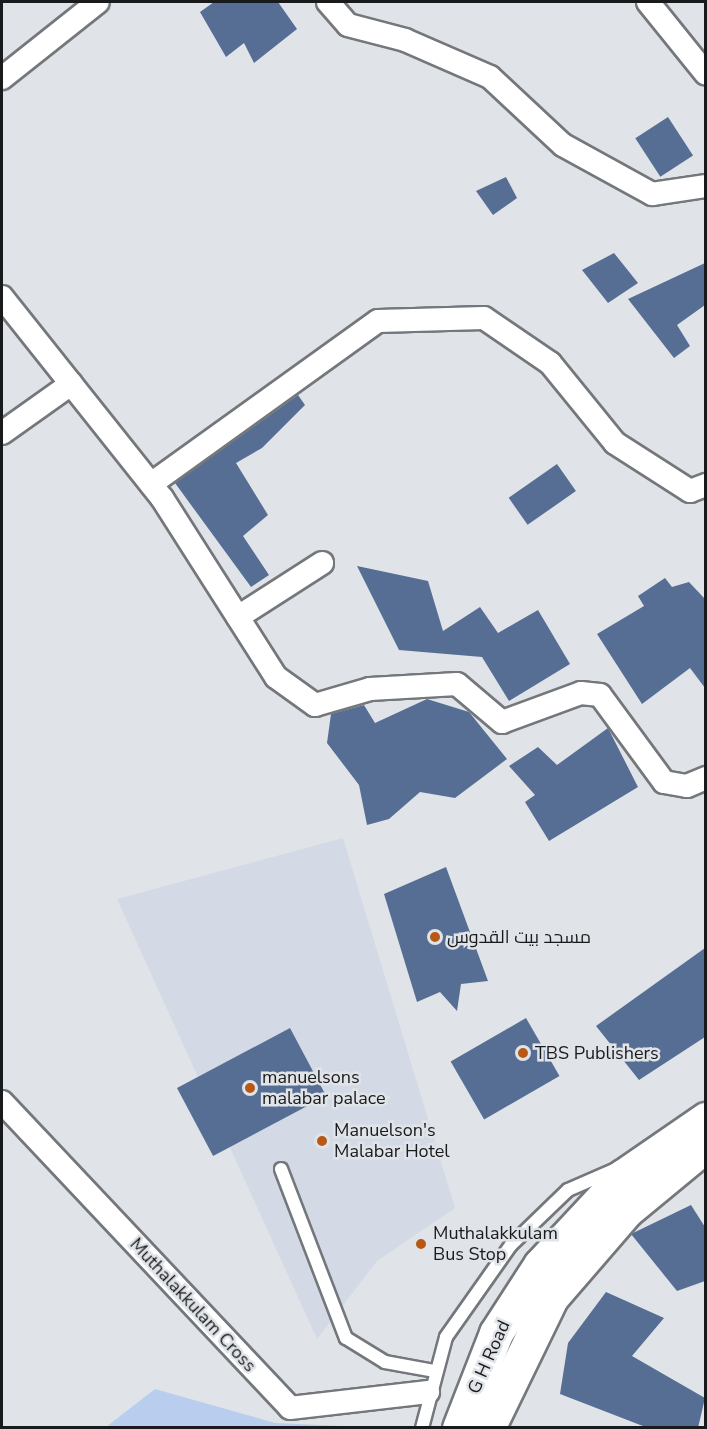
<!DOCTYPE html>
<meta charset="utf-8">
<style>
body{margin:0}
#map{position:relative;width:707px;height:1429px;overflow:hidden;background:#e0e4e8;font-family:"Nunito Sans",Cairo,sans-serif}
div>[style]{position:absolute}
.built>*{inset:0;background:#d3dae6}
.green>*{inset:0;background:#b9ceef}
.building>*{inset:0;background:#566e94;transform-origin:0 0}
.roads{filter:drop-shadow(2px 0 #74777b) drop-shadow(-2px 0 #74777b) drop-shadow(0 2px #74777b) drop-shadow(0 -2px #74777b)}
.lane>*{height:12px;margin:-6px;padding:0 6px;transform-origin:6px;border-radius:6px;background:#fff}
.street>*{height:22px;margin:-11px;padding:0 11px;transform-origin:11px;border-radius:11px;background:#fff}
.primary>*{height:33px;margin:-16.5px;padding:0 16.5px;transform-origin:16.5px;border-radius:16.5px;background:#fff}
.dots>*{width:16px;height:16px;translate:-50% -50%;box-sizing:border-box;border:3px solid #e0e4e8;border-radius:50%}
span{translate:-50% -50%;white-space:nowrap;text-align:center;line-height:1.15;-webkit-text-stroke:5px #e0e4e8;paint-order:stroke}
.poi-label{font-size:18px;color:#191a1c}
.left{translate:0 -50%;text-align:left}
.street-label{font-size:18px;color:#191a1c}
.frame{position:absolute;inset:0;border:3px solid #191a1c;pointer-events:none}
</style>
<div id="map">
<div class="built">
<div style="clip-path:polygon(343px 838px,455px 1208px,377px 1261px,317px 1339px,117px 899px)"></div>
</div>
<div class="green">
<div style="clip-path:polygon(155px 1389px,275px 1423px,366px 1427px,106px 1427px)"></div>
</div>
<div class="building">
<div style="clip-path:polygon(214px 2px,278px 2px,297px 29px,254px 63px,244px 43px,226px 57px,200px 12px)"></div>
<div style="left:668px;top:117px;width:46px;height:39px;rotate:57deg"></div>
<div style="clip-path:polygon(506px 177px,517px 198px,493px 215px,476px 191px)"></div>
<div style="clip-path:polygon(614px 253px,638px 283px,608px 303px,582px 270px)"></div>
<div style="clip-path:polygon(705px 263px,705px 305px,677px 325px,690px 346px,674px 358px,628px 299px)"></div>
<div style="clip-path:polygon(298px 395px,305px 405px,262px 448px,236px 463px,268px 515px,243px 536px,269px 575px,251px 587px,175px 483px)"></div>
<div style="left:557px;top:464px;width:33px;height:59px;rotate:55deg"></div>
<div style="clip-path:polygon(357px 566px,428px 581px,443px 631px,480px 607px,498px 633px,538px 610px,570px 664px,509px 701px,482px 657px,399px 650px)"></div>
<div style="clip-path:polygon(665px 578px,672px 587px,689px 582px,705px 599px,705px 688px,690px 668px,642px 704px,597px 634px,644px 606px,638px 596px)"></div>
<div style="clip-path:polygon(427px 699px,469px 712px,507px 759px,455px 798px,420px 792px,389px 819px,367px 825px,359px 785px,327px 743px,331px 714px,364px 705px,375px 723px)"></div>
<div style="clip-path:polygon(608px 728px,638px 787px,549px 841px,525px 802px,535px 795px,509px 766px,538px 747px,557px 765px)"></div>
<div style="clip-path:polygon(446px 867px,488px 981px,461px 984px,457px 1011px,440px 992px,417px 1002px,384px 894px)"></div>
<div style="clip-path:polygon(705px 948px,705px 1037px,639px 1080px,596px 1026px)"></div>
<div style="left:526px;top:1018px;width:67px;height:87px;rotate:60deg"></div>
<div style="left:290px;top:1028px;width:77px;height:128px;rotate:62deg"></div>
<div style="clip-path:polygon(691px 1205px,705px 1227px,705px 1281px,677px 1291px,631px 1234px)"></div>
<div style="clip-path:polygon(606px 1292px,664px 1318px,632px 1356px,705px 1398px,698px 1428px,648px 1428px,560px 1394px,568px 1343px)"></div>
</div>
<div class="roads">
<div class="lane">
<div style="left:281px;top:1169px;width:181px;rotate:69deg"></div>
<div style="left:346px;top:1338px;width:46px;rotate:31.6deg"></div>
<div style="left:385px;top:1362px;width:51px;rotate:10.2deg"></div>
<div style="left:422px;top:1428px;width:94px;rotate:-75.2deg"></div>
<div style="left:446px;top:1337px;width:113px;rotate:-54.8deg"></div>
<div style="left:511px;top:1245px;width:79px;rotate:-44deg"></div>
<div style="left:568px;top:1190px;width:52px;rotate:-23.6deg"></div>
</div>
<div class="street">
<div style="left:328px;top:2px;width:30px;rotate:49deg"></div>
<div style="left:348px;top:25px;width:59px;rotate:14.7deg"></div>
<div style="left:405px;top:40px;width:93px;rotate:23.5deg"></div>
<div style="left:490px;top:77px;width:100px;rotate:43deg"></div>
<div style="left:563px;top:145px;width:102px;rotate:28.8deg"></div>
<div style="left:652px;top:194px;width:55px;rotate:-8.4deg"></div>
<div style="left:648px;top:2px;width:92px;rotate:51.1deg"></div>
<div style="left:2px;top:78px;width:122px;rotate:-38.4deg"></div>
<div style="left:2px;top:297px;width:257px;rotate:51.5deg"></div>
<div style="left:162px;top:498px;width:212px;rotate:57.5deg"></div>
<div style="left:276px;top:677px;width:48px;rotate:35.7deg"></div>
<div style="left:315px;top:705px;width:57px;rotate:-16.2deg"></div>
<div style="left:370px;top:689px;width:87px;rotate:-3.3deg"></div>
<div style="left:457px;top:684px;width:59px;rotate:40.2deg"></div>
<div style="left:502px;top:722px;width:84px;rotate:-20.2deg"></div>
<div style="left:581px;top:693px;width:19px;rotate:6deg"></div>
<div style="left:600px;top:695px;width:108px;rotate:53.7deg"></div>
<div style="left:664px;top:782px;width:23px;rotate:10deg"></div>
<div style="left:687px;top:786px;width:21px;rotate:-23deg"></div>
<div style="left:2px;top:433px;width:85px;rotate:-35.4deg"></div>
<div style="left:151px;top:484px;width:279px;rotate:-35.7deg"></div>
<div style="left:378px;top:321px;width:106px;rotate:-1.6deg"></div>
<div style="left:484px;top:318px;width:80px;rotate:34.3deg"></div>
<div style="left:550px;top:363px;width:103px;rotate:50.9deg"></div>
<div style="left:615px;top:443px;width:89px;rotate:32.6deg"></div>
<div style="left:690px;top:491px;width:17px;rotate:-21deg"></div>
<div style="left:238px;top:617px;width:100px;rotate:-32.7deg"></div>
<div style="left:2px;top:1102px;width:420px;rotate:46.7deg"></div>
<div style="left:290px;top:1408px;width:139px;rotate:-6.6deg"></div>
</div>
<div class="primary">
<div style="left:459px;top:1428px;width:102px;rotate:-68.7deg"></div>
<div style="left:496px;top:1333px;width:81px;rotate:-57.1deg"></div>
<div style="left:540px;top:1265px;width:122px;rotate:-47deg"></div>
<div style="left:623px;top:1176px;width:101px;rotate:-34.5deg"></div>
<div style="left:488px;top:1428px;width:144px;rotate:-64.1deg"></div>
<div style="left:551px;top:1298px;width:115px;rotate:-49.2deg"></div>
<div style="left:626px;top:1211px;width:104px;rotate:-39.5deg"></div>
</div>
</div>
<div class="dots">
<div style="left:435px;top:937px;background:#b85814"></div>
<div style="left:523px;top:1053px;background:#b85814"></div>
<div style="left:250px;top:1088px;background:#b85814"></div>
<div style="left:322px;top:1141px;background:#b85814"></div>
<div style="left:421px;top:1244px;background:#b85814"></div>
</div>
<div class="poi-label">
<span class="left" style="left:447px;top:937px">مسجد بیت القدوس</span>
<span class="left" style="left:535px;top:1053px">TBS Publishers</span>
<span class="left" style="left:262px;top:1088px">manuelsons<br>malabar palace</span>
<span class="left" style="left:334px;top:1141px">Manuelson's<br>Malabar Hotel</span>
<span class="left" style="left:433px;top:1244px">Muthalakkulam<br>Bus Stop</span>
</div>
<div class="street-label">
<span style="left:193px;top:1305px;rotate:47deg">Muthalakkulam Cross</span>
<span style="left:489px;top:1357px;rotate:-66deg">G H Road</span>
</div>
<div class="frame"></div>
</div>
